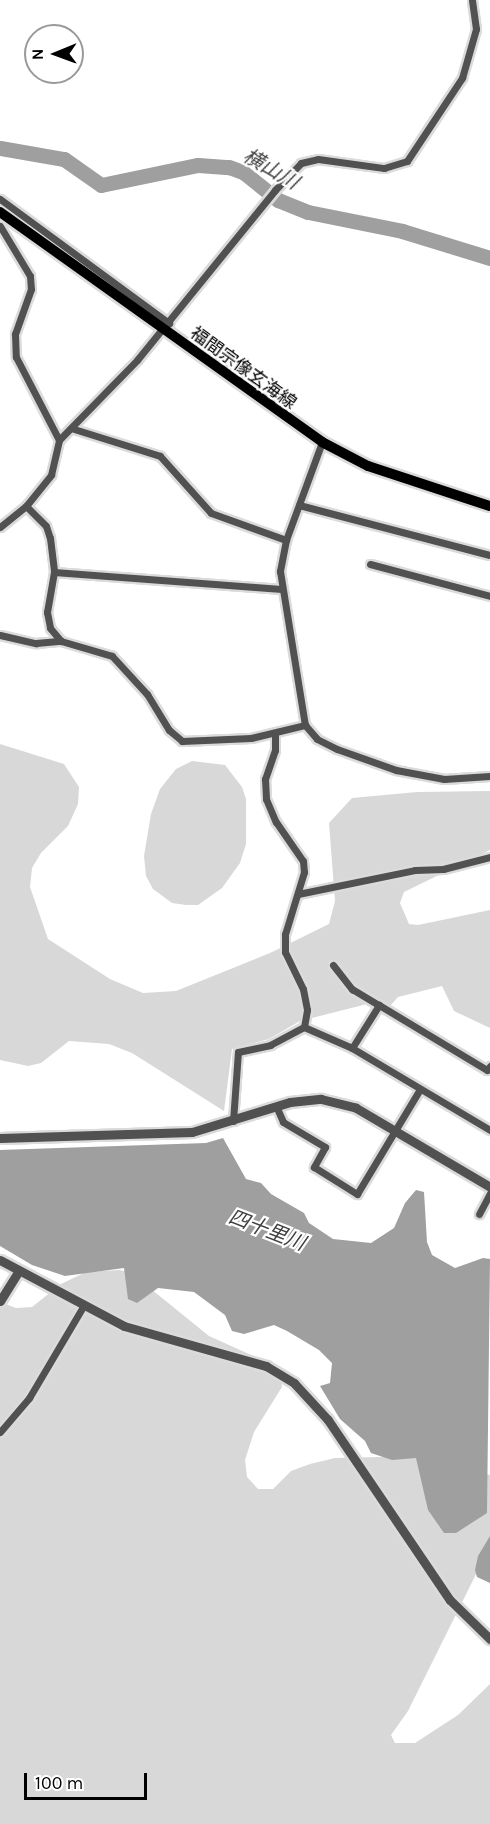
<!DOCTYPE html>
<meta charset="utf-8">
<style>
body{margin:0}
#map{position:relative;width:490px;height:1824px;overflow:hidden;background:#fff;font-family:Karla,"Noto Sans JP",sans-serif}
div>[style]{position:absolute}
.green>*{inset:0;background:#d8d8d8}
.water>*{inset:0;background:#9f9f9f}
.river>*{height:15px;margin:-7.5px;padding:0 7.5px;transform-origin:7.5px;border-radius:7.5px;background:#9f9f9f}
.roads{filter:drop-shadow(2px 0 #dbdbdb) drop-shadow(-2px 0 #dbdbdb) drop-shadow(0 2px #dbdbdb) drop-shadow(0 -2px #dbdbdb)}
.minor>*{height:7px;margin:-3.5px;padding:0 3.5px;transform-origin:3.5px;border-radius:3.5px;background:#515151}
.tertiary>*{height:9px;margin:-4.5px;padding:0 4.5px;transform-origin:4.5px;border-radius:4.5px;background:#515151}
.primary>*{height:10px;margin:-5px;padding:0 5px;transform-origin:5px;border-radius:5px;background:#000}
span{translate:-50% -50%;white-space:nowrap;text-align:center;line-height:1.15;-webkit-text-stroke:4.5px #fff;paint-order:stroke}
.street-label{font-size:18px;color:#000}
.water-label{font-size:20px;color:#404040;font-style:italic}
.north{position:absolute;left:24px;top:24px;width:60px;height:60px;box-sizing:border-box;background:#fff;border:2px solid #999;border-radius:50%;rotate:269deg;font-size:16px;font-weight:700;line-height:24px;text-align:center;color:#000}
.north::after{content:'';display:block;margin:auto;width:21px;height:27px;background:#000;clip-path:polygon(50% 0,100% 100%,50% 72%,0 100%)}
.scale{position:absolute;left:24px;top:1773px;width:123px;height:27px;box-sizing:border-box;border:3px solid #000;border-top:0;padding-left:8px;font-size:18px;line-height:21px;white-space:nowrap;color:#000;-webkit-text-stroke:4px #fff;paint-order:stroke}
</style>
<div id="map">
<div class="green">
<div style="clip-path:polygon(0 744px,64px 764px,79px 787px,78px 804px,68px 826px,41px 853px,32px 868px,30px 887px,48px 939px,110px 979px,143px 993px,176px 991px,270px 953px,329px 924px,335px 901px,329px 823px,352px 798px,417px 792px,490px 791px,490px 850px,404px 892px,400px 903px,409px 924px,418px 925px,490px 910px,490px 1028px,454px 1011px,442px 986px,398px 997px,389px 1007px,379px 1001px,300px 1021px,269px 1039px,232px 1049px,224px 1111px,132px 1053px,109px 1044px,69px 1041px,41px 1063px,28px 1066px,0 1060px)"></div>
<div style="clip-path:polygon(192px 761px,225px 765px,242px 787px,246px 799px,246px 844px,240px 863px,222px 888px,198px 905px,186px 905px,172px 903px,153px 889px,146px 876px,144px 856px,151px 814px,160px 789px,176px 769px)"></div>
<div style="clip-path:polygon(119px 1270px,130px 1272px,209px 1336px,280px 1368px,282px 1387px,254px 1432px,245px 1460px,247px 1477px,258px 1489px,273px 1489px,291px 1471px,310px 1464px,335px 1458px,381px 1457px,395px 1450px,490px 1475px,490px 1546px,408px 1711px,391px 1735px,395px 1743px,415px 1743px,458px 1715px,490px 1684px,490px 1824px,0 1824px,0 1302px,16px 1308px,32px 1307px,61px 1284px,86px 1272px)"></div>
</div>
<div class="water">
<div style="clip-path:polygon(223px 1138px,246px 1179px,261px 1183px,271px 1194px,304px 1213px,309px 1223px,333px 1239px,371px 1243px,394px 1228px,405px 1203px,416px 1190px,424px 1192px,427px 1242px,432px 1255px,455px 1268px,483px 1258px,490px 1259px,487px 1513px,456px 1533px,444px 1533px,428px 1510px,416px 1458px,392px 1460px,371px 1453px,365px 1441px,340px 1419px,320px 1386px,330px 1383px,332px 1363px,319px 1350px,287px 1331px,274px 1325px,244px 1334px,232px 1331px,225px 1315px,194px 1292px,158px 1288px,137px 1303px,128px 1299px,124px 1268px,65px 1276px,32px 1265px,0 1246px,0 1150px,206px 1143px)"></div>
<div style="clip-path:polygon(490px 1536px,490px 1583px,477px 1577px,475px 1570px,478px 1556px)"></div>
</div>
<div class="river">
<div style="left:0;top:148px;width:65px;rotate:9.8deg"></div>
<div style="left:64px;top:159px;width:45px;rotate:35.1deg"></div>
<div style="left:101px;top:185px;width:99px;rotate:-11.7deg"></div>
<div style="left:198px;top:165px;width:31px;rotate:4deg"></div>
<div style="left:229px;top:167px;width:15px;rotate:20deg"></div>
<div style="left:243px;top:172px;width:45px;rotate:38.7deg"></div>
<div style="left:278px;top:200px;width:32px;rotate:22deg"></div>
<div style="left:308px;top:212px;width:96px;rotate:11.4deg"></div>
<div style="left:402px;top:231px;width:92px;rotate:17.1deg"></div>
</div>
<div class="roads">
<div class="minor">
<div style="left:0;top:199px;width:210px;rotate:36.3deg"></div>
<div style="left:0;top:226px;width:58px;rotate:59deg"></div>
<div style="left:30px;top:276px;width:13px;rotate:86deg"></div>
<div style="left:31px;top:289px;width:48px;rotate:109.6deg"></div>
<div style="left:15px;top:334px;width:23px;rotate:88deg"></div>
<div style="left:16px;top:357px;width:93px;rotate:62.6deg"></div>
<div style="left:74px;top:429px;width:90px;rotate:17.4deg"></div>
<div style="left:160px;top:456px;width:76px;rotate:48.2deg"></div>
<div style="left:211px;top:513px;width:80px;rotate:19.8deg"></div>
<div style="left:322px;top:442px;width:104px;rotate:110.2deg"></div>
<div style="left:286px;top:540px;width:32px;rotate:101deg"></div>
<div style="left:280px;top:571px;width:156px;rotate:80.8deg"></div>
<div style="left:305px;top:725px;width:18px;rotate:49deg"></div>
<div style="left:317px;top:739px;width:22px;rotate:27deg"></div>
<div style="left:337px;top:749px;width:63px;rotate:19.6deg"></div>
<div style="left:396px;top:770px;width:49px;rotate:10.6deg"></div>
<div style="left:444px;top:779px;width:46px;rotate:-3.7deg"></div>
<div style="left:299px;top:505px;width:197px;rotate:14.7deg"></div>
<div style="left:26px;top:506px;width:28px;rotate:45deg"></div>
<div style="left:46px;top:526px;width:13px;rotate:72deg"></div>
<div style="left:50px;top:538px;width:34px;rotate:83deg"></div>
<div style="left:54px;top:572px;width:41px;rotate:99.9deg"></div>
<div style="left:47px;top:612px;width:16px;rotate:79deg"></div>
<div style="left:50px;top:628px;width:17px;rotate:50deg"></div>
<div style="left:0;top:527px;width:33px;rotate:-39deg"></div>
<div style="left:26px;top:506px;width:40px;rotate:-51deg"></div>
<div style="left:51px;top:475px;width:36px;rotate:-77deg"></div>
<div style="left:59px;top:440px;width:112px;rotate:-45.7deg"></div>
<div style="left:137px;top:360px;width:219px;rotate:-50.9deg"></div>
<div style="left:275px;top:190px;width:37px;rotate:-46deg"></div>
<div style="left:301px;top:163px;width:17px;rotate:-13deg"></div>
<div style="left:318px;top:159px;width:67px;rotate:7.8deg"></div>
<div style="left:384px;top:168px;width:24px;rotate:-17deg"></div>
<div style="left:407px;top:161px;width:100px;rotate:-56.5deg"></div>
<div style="left:462px;top:78px;width:51px;rotate:-74.1deg"></div>
<div style="left:476px;top:29px;width:29px;rotate:-98deg"></div>
<div style="left:370px;top:564px;width:124px;rotate:14.9deg"></div>
<div style="left:54px;top:572px;width:228px;rotate:4.3deg"></div>
<div style="left:0;top:635px;width:37px;rotate:13deg"></div>
<div style="left:36px;top:643px;width:25px;rotate:-5deg"></div>
<div style="left:61px;top:641px;width:53px;rotate:16.4deg"></div>
<div style="left:112px;top:656px;width:52px;rotate:47.4deg"></div>
<div style="left:147px;top:694px;width:42px;rotate:58.6deg"></div>
<div style="left:169px;top:730px;width:17px;rotate:40deg"></div>
<div style="left:182px;top:741px;width:69px;rotate:-2.5deg"></div>
<div style="left:251px;top:738px;width:56px;rotate:-13.5deg"></div>
<div style="left:275px;top:734px;width:16px;rotate:90deg"></div>
<div style="left:275px;top:750px;width:31px;rotate:109deg"></div>
<div style="left:265px;top:779px;width:20px;rotate:87deg"></div>
<div style="left:266px;top:799px;width:25px;rotate:67deg"></div>
<div style="left:276px;top:822px;width:47px;rotate:55.3deg"></div>
<div style="left:303px;top:861px;width:11px;rotate:85deg"></div>
<div style="left:304px;top:872px;width:65px;rotate:107deg"></div>
<div style="left:285px;top:934px;width:18px;rotate:90deg"></div>
<div style="left:285px;top:952px;width:41px;rotate:64.1deg"></div>
<div style="left:303px;top:989px;width:21px;rotate:79deg"></div>
<div style="left:307px;top:1010px;width:17px;rotate:100deg"></div>
<div style="left:298px;top:894px;width:119px;rotate:-11.6deg"></div>
<div style="left:415px;top:870px;width:28px;rotate:-2deg"></div>
<div style="left:443px;top:869px;width:49px;rotate:-14.3deg"></div>
<div style="left:333px;top:965px;width:31px;rotate:52deg"></div>
<div style="left:352px;top:989px;width:31px;rotate:31deg"></div>
<div style="left:352px;top:1048px;width:51px;rotate:-57.9deg"></div>
<div style="left:379px;top:1005px;width:126px;rotate:31deg"></div>
<div style="left:487px;top:1070px;width:5px;rotate:-53deg"></div>
<div style="left:276px;top:1106px;width:17px;rotate:66deg"></div>
<div style="left:283px;top:1122px;width:49px;rotate:30.8deg"></div>
<div style="left:325px;top:1147px;width:23px;rotate:119deg"></div>
<div style="left:314px;top:1167px;width:51px;rotate:32.1deg"></div>
<div style="left:357px;top:1194px;width:122px;rotate:-59deg"></div>
<div style="left:233px;top:1121px;width:69px;rotate:-85.9deg"></div>
<div style="left:238px;top:1052px;width:33px;rotate:-12deg"></div>
<div style="left:270px;top:1045px;width:38px;rotate:-28deg"></div>
<div style="left:304px;top:1027px;width:52px;rotate:23.6deg"></div>
<div style="left:352px;top:1048px;width:161px;rotate:30.7deg"></div>
<div style="left:479px;top:1214px;width:24px;rotate:-62deg"></div>
<div style="left:0;top:1432px;width:45px;rotate:-49.5deg"></div>
<div style="left:29px;top:1398px;width:108px;rotate:-59.4deg"></div>
</div>
<div class="tertiary">
<div style="left:0;top:1138px;width:192px;rotate:-1.8deg"></div>
<div style="left:192px;top:1132px;width:102px;rotate:-17deg"></div>
<div style="left:290px;top:1102px;width:31px;rotate:-6deg"></div>
<div style="left:321px;top:1099px;width:36px;rotate:14deg"></div>
<div style="left:356px;top:1108px;width:156px;rotate:30.5deg"></div>
<div style="left:0;top:1260px;width:140px;rotate:28deg"></div>
<div style="left:124px;top:1326px;width:148px;rotate:15.7deg"></div>
<div style="left:266px;top:1366px;width:33px;rotate:31deg"></div>
<div style="left:294px;top:1383px;width:50px;rotate:47.4deg"></div>
<div style="left:328px;top:1420px;width:217px;rotate:55.9deg"></div>
<div style="left:450px;top:1600px;width:56px;rotate:44.3deg"></div>
<div style="left:0;top:1301px;width:36px;rotate:-58deg"></div>
</div>
<div class="primary">
<div style="left:0;top:212px;width:396px;rotate:35.5deg"></div>
<div style="left:322px;top:442px;width:52px;rotate:27.6deg"></div>
<div style="left:368px;top:466px;width:128px;rotate:18.2deg"></div>
</div>
</div>
<div class="street-label">
<span style="left:243px;top:368px;rotate:36deg">福間宗像玄海線</span>
</div>
<div class="water-label">
<span style="left:271px;top:169px;rotate:30deg">横山川</span>
<span style="left:267px;top:1230px;rotate:21deg">四十里川</span>
</div>
<div class="north">N</div>
<div class="scale">100 m</div>
</div>
